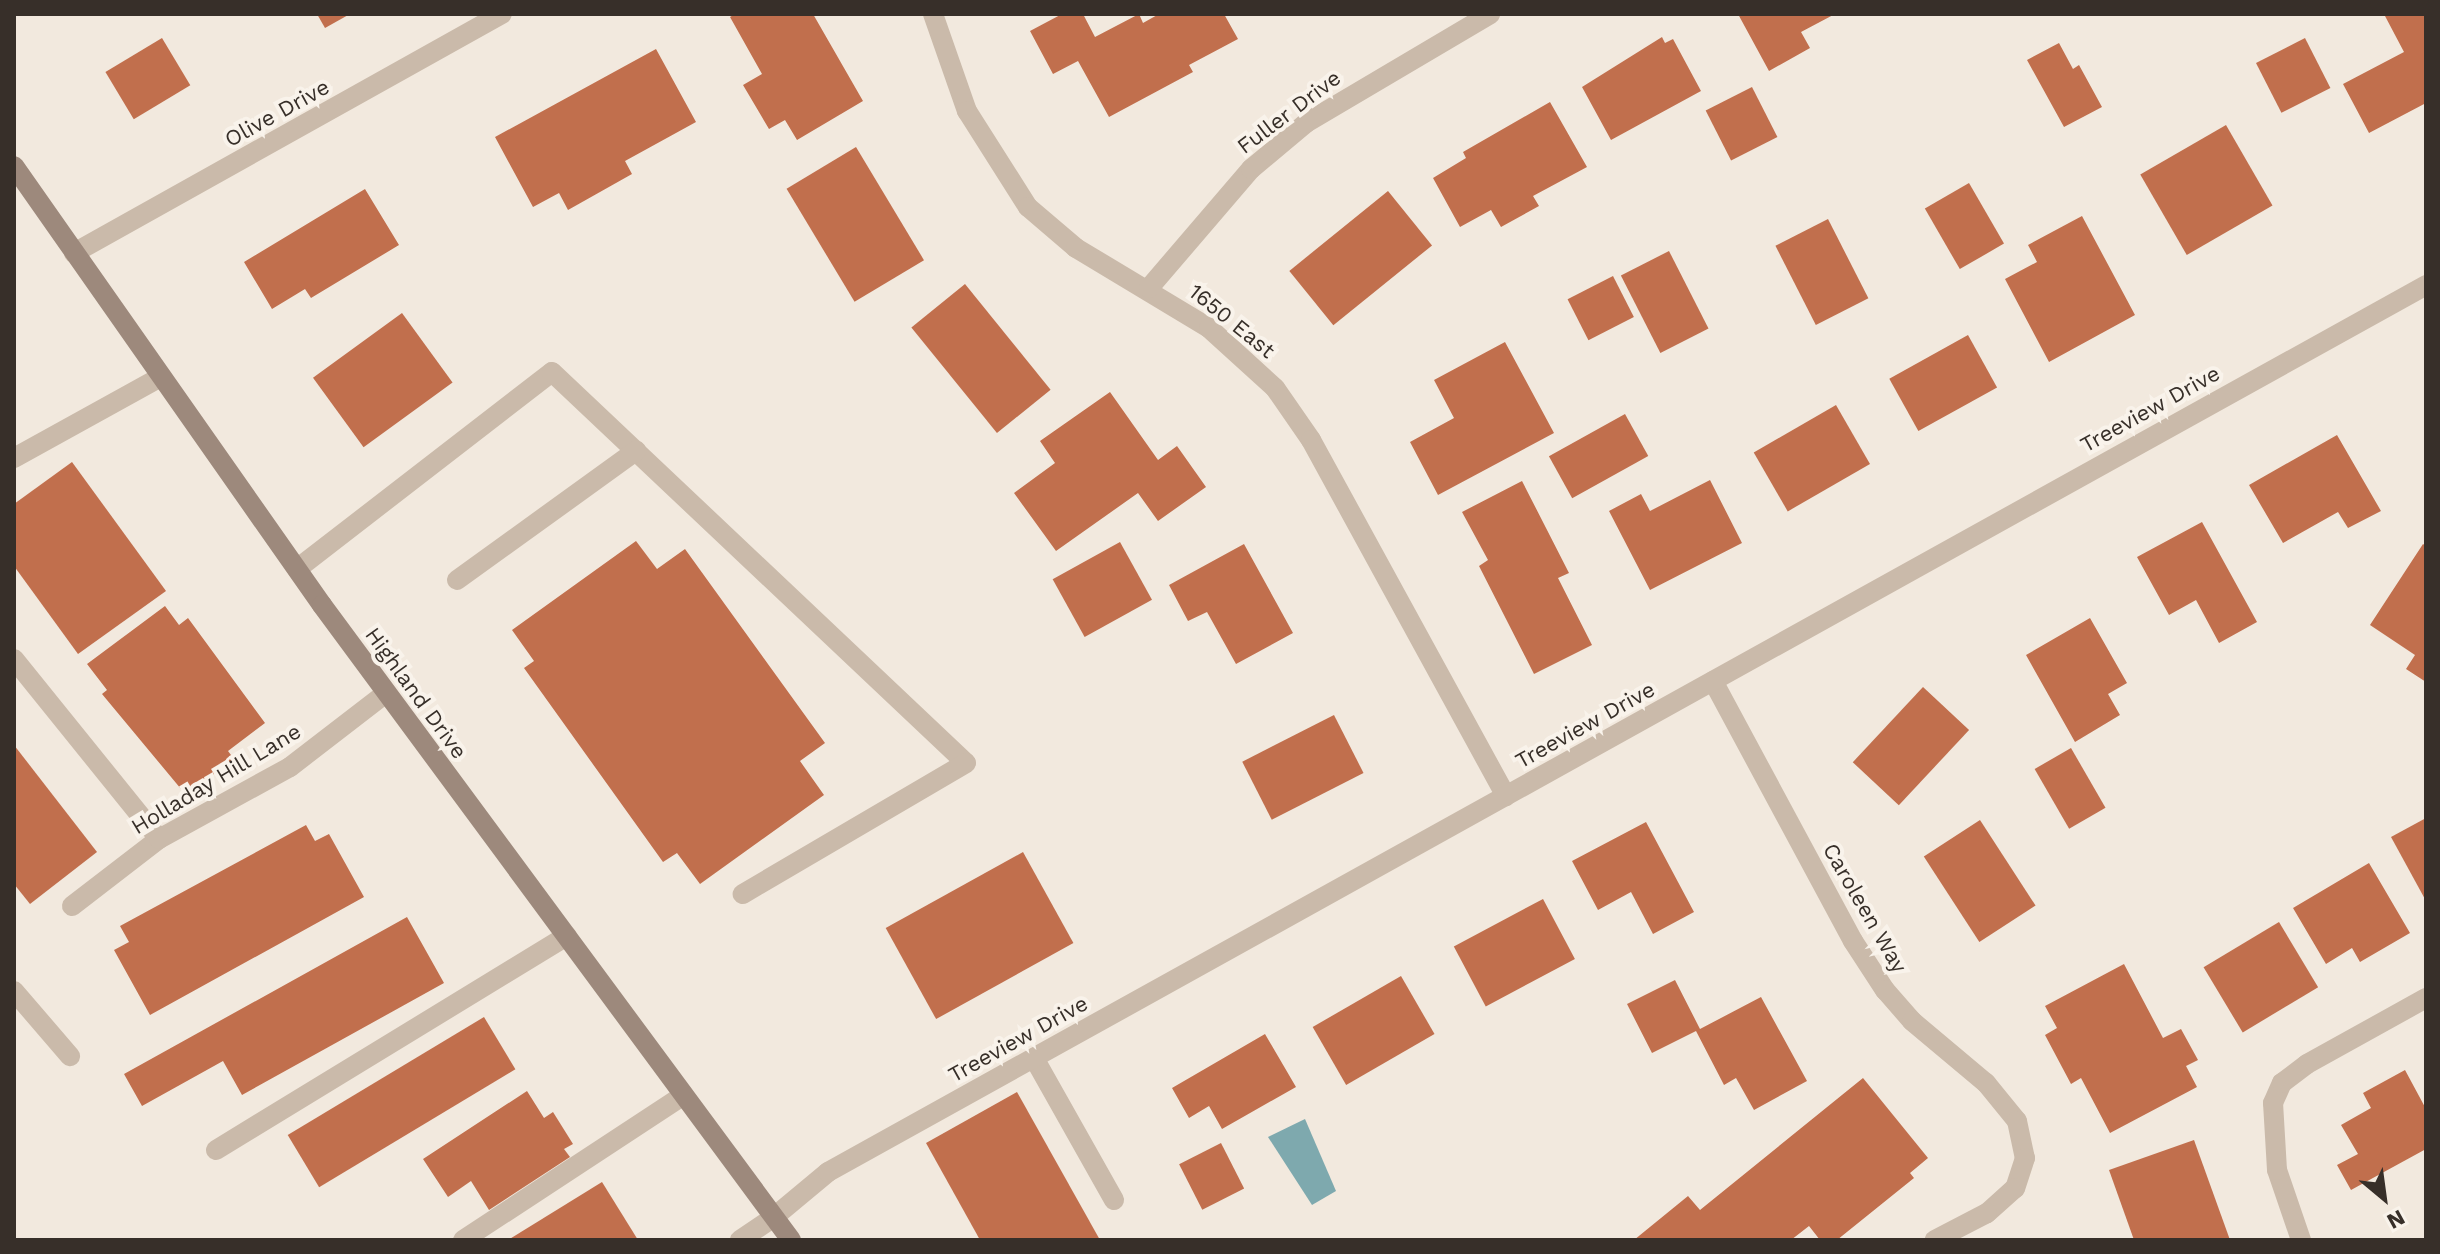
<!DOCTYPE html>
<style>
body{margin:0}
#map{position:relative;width:2440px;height:1254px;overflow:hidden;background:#f2e9de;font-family:"Work Sans",sans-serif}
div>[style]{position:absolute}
.water>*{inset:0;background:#7ea9ae}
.building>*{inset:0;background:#c16f4d;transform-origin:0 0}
.service>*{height:20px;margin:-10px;padding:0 10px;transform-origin:10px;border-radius:10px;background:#cabaaa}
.minor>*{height:20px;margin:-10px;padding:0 10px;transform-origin:10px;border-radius:10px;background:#cabaaa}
.secondary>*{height:20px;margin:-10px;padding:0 10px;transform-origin:10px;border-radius:10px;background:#9d897c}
span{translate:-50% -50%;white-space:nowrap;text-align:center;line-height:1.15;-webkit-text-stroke:8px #f9f3eb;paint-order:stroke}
.street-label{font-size:22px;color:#372f29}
.frame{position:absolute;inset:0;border:16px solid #372f29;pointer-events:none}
.north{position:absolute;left:2344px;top:1158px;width:80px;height:80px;-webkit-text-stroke:6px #f9f3eb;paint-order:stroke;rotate:151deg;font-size:22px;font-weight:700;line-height:32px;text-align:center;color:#372f29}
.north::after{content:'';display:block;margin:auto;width:28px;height:36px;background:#372f29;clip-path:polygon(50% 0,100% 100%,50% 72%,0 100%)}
</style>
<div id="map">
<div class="water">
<div style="clip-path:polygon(1305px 1119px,1336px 1191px,1312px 1205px,1268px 1137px)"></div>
</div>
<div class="building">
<div style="clip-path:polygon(317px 14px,350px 14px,325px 28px)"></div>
<div style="clip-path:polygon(735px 14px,813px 14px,863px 101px,797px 140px,785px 120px,769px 129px,743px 85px,762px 74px,730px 17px)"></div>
<div style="clip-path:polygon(1062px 14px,1083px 14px,1095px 37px,1139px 14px,1143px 23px,1159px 14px,1224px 14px,1238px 39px,1189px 65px,1193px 72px,1109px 117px,1078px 61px,1053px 74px,1030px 31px)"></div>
<div style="clip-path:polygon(1738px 14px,1835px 14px,1801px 32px,1810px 48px,1769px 71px)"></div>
<div style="clip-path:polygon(2424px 14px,2426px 103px,2369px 133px,2343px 84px,2404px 52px,2385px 16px)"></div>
<div style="clip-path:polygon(1662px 37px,1665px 43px,1673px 39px,1701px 91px,1611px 140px,1582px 87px)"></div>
<div style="left:162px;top:38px;width:55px;height:66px;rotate:59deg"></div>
<div style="left:2305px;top:38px;width:56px;height:55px;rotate:63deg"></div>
<div style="clip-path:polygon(2059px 43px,2073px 69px,2079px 65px,2102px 107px,2064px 127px,2027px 60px)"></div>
<div style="clip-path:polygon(656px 49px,696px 122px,625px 161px,632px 174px,568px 210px,559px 193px,533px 207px,495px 137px)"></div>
<div style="left:1752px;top:87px;width:56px;height:52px;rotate:63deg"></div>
<div style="clip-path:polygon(1550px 102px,1587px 167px,1533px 196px,1539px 206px,1501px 227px,1491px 210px,1460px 227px,1433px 178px,1466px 158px,1463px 152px)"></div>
<div style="left:2226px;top:125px;width:93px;height:99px;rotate:60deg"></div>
<div style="left:856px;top:147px;width:132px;height:81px;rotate:59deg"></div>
<div style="left:1969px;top:183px;width:70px;height:51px;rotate:60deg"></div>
<div style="clip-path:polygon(365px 189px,399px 245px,311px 298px,305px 289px,272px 309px,244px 262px)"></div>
<div style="left:1388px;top:191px;width:70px;height:127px;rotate:51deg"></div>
<div style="clip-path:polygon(2082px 216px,2135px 315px,2049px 362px,2005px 279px,2037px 262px,2028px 245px)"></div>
<div style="left:1828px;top:219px;width:89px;height:59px;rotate:63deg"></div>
<div style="left:1669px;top:251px;width:87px;height:54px;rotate:63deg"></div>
<div style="left:1613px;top:276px;width:46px;height:51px;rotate:63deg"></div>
<div style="left:965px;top:284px;width:136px;height:69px;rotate:51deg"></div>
<div style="left:402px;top:313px;width:86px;height:110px;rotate:54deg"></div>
<div style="left:1968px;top:335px;width:60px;height:90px;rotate:61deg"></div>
<div style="clip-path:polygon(1505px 342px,1554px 433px,1438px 495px,1410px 442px,1454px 418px,1434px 380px)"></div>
<div style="clip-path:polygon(1110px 392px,1158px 460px,1177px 446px,1206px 487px,1158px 521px,1138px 493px,1056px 551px,1014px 493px,1055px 463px,1040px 441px)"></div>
<div style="left:1836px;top:405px;width:68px;height:95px;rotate:60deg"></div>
<div style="left:1625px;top:414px;width:48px;height:87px;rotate:61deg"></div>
<div style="clip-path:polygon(2337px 435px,2381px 511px,2348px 528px,2338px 512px,2283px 543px,2249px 485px)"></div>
<div style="clip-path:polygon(72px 462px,166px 591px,78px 654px,14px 566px,14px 504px)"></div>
<div style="clip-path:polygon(1710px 480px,1742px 543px,1650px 590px,1609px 511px,1641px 494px,1650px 511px)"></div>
<div style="clip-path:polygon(1522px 481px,1569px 573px,1558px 578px,1592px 645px,1534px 674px,1479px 566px,1488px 560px,1462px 512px)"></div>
<div style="clip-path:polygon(2202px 522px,2257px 622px,2219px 643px,2196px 600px,2169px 615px,2137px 557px)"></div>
<div style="clip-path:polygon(636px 541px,657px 569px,685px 549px,825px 743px,800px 761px,824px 795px,700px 884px,677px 853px,663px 862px,524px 668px,534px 661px,512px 630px)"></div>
<div style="left:1120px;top:542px;width:66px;height:77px;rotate:61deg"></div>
<div style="clip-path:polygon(1244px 544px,1293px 633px,1236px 664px,1207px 612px,1188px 621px,1169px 585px)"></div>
<div style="clip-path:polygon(2423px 544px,2426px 546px,2426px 682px,2406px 669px,2415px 655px,2370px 625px)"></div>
<div style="clip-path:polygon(165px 606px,179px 625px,188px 618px,265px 723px,228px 751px,234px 759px,186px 795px,102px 694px,107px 690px,87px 664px)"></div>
<div style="clip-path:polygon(2090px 618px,2127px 683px,2108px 694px,2120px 715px,2075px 742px,2026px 655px)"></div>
<div style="left:1923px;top:687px;width:63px;height:103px;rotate:43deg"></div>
<div style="left:1334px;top:715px;width:65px;height:103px;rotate:63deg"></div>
<div style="clip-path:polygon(14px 745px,97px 852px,30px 904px,14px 884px)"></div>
<div style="left:2071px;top:748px;width:69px;height:42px;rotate:60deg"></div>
<div style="clip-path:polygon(2426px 818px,2426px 901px,2391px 837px)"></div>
<div style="left:1980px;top:820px;width:102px;height:67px;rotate:57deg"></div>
<div style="clip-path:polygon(1646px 822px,1694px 912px,1653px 934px,1631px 892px,1598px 910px,1572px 861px)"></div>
<div style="clip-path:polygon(306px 825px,315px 841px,329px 834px,364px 897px,150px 1015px,114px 950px,129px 942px,120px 926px)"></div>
<div style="left:1023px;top:852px;width:104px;height:157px;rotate:61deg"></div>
<div style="clip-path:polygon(2369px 863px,2410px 933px,2360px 962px,2352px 948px,2326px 964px,2293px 908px)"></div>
<div style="left:1543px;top:899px;width:68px;height:101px;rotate:62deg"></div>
<div style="clip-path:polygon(407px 917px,444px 983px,242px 1095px,223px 1061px,142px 1106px,124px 1074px)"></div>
<div style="left:2279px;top:922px;width:76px;height:88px;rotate:59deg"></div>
<div style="clip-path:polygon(2124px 964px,2163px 1038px,2181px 1029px,2198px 1060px,2186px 1066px,2197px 1087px,2110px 1133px,2081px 1078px,2071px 1084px,2045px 1035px,2057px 1028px,2045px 1006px)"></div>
<div style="left:1401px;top:976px;width:67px;height:102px;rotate:60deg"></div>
<div style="clip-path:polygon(1675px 980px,1700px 1029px,1761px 997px,1807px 1081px,1754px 1110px,1736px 1078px,1724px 1085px,1696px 1031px,1652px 1053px,1627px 1004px)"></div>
<div style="left:484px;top:1017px;width:61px;height:229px;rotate:59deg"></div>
<div style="clip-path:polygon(1265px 1034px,1296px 1087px,1222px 1129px,1209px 1106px,1189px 1118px,1172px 1088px)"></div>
<div style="clip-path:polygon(2405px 1070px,2426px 1109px,2426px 1149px,2351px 1190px,2337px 1165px,2358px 1154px,2341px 1125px,2371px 1108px,2363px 1093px)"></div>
<div style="clip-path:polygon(1863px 1078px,1928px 1158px,1910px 1173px,1914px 1178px,1837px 1240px,1820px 1240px,1809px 1226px,1791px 1240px,1634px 1240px,1688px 1196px,1700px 1210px)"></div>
<div style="clip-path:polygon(527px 1091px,544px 1118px,553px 1112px,573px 1144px,564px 1149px,570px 1157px,489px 1210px,471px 1181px,448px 1197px,423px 1159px)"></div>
<div style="clip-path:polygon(1017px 1092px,1100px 1240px,980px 1240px,926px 1143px)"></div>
<div style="clip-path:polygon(2194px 1140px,2230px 1240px,2134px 1240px,2109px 1170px)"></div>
<div style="left:1221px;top:1143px;width:51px;height:47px;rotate:63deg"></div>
<div style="clip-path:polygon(602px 1182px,638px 1240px,508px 1240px)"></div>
</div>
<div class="service">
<div style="left:297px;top:569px;width:322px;rotate:-37.7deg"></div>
<div style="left:552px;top:372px;width:569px;rotate:43.36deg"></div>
<div style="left:966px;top:763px;width:259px;rotate:149.6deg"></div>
<div style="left:457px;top:580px;width:221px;rotate:-35.8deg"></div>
<div style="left:14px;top:991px;width:86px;rotate:49.3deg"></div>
<div style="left:1034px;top:1058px;width:163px;rotate:60.6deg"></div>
<div style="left:216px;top:1150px;width:411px;rotate:-31.4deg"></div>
<div style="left:463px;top:1240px;width:264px;rotate:-33.3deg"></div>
<div style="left:740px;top:1240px;width:41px;rotate:-34.1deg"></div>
</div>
<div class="minor">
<div style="left:933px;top:14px;width:103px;rotate:70.7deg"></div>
<div style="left:967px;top:111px;width:114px;rotate:57.6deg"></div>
<div style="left:1028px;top:207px;width:63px;rotate:40.5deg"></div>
<div style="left:1076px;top:248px;width:155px;rotate:31deg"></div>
<div style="left:1209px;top:328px;width:89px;rotate:42.3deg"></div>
<div style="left:1275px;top:388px;width:63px;rotate:55.3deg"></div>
<div style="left:1311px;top:440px;width:406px;rotate:61.3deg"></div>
<div style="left:74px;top:253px;width:490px;rotate:-29.2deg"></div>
<div style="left:1149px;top:288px;width:157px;rotate:-49.4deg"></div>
<div style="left:1251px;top:169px;width:72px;rotate:-39.9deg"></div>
<div style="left:1306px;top:123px;width:214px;rotate:-30.6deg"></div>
<div style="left:14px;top:458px;width:168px;rotate:-28.9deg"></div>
<div style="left:14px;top:659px;width:231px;rotate:51.1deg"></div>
<div style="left:1713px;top:681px;width:295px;rotate:61.7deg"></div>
<div style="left:1853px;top:941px;width:59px;rotate:56.9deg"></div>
<div style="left:1885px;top:990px;width:41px;rotate:48.9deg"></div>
<div style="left:1912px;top:1021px;width:97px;rotate:40deg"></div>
<div style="left:1986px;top:1083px;width:49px;rotate:50.8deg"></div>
<div style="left:2017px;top:1121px;width:38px;rotate:78deg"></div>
<div style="left:2025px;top:1158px;width:32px;rotate:108deg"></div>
<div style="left:2015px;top:1188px;width:38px;rotate:138deg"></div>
<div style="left:1987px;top:1213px;width:59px;rotate:152.6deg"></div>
<div style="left:72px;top:906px;width:110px;rotate:-37.6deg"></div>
<div style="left:159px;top:839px;width:149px;rotate:-28.8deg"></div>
<div style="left:290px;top:767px;width:121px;rotate:-37.6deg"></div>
<div style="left:774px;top:1217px;width:70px;rotate:-39.8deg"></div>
<div style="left:828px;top:1172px;width:1828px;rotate:-29.03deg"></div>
<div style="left:2301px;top:1240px;width:74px;rotate:-108.9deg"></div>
<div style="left:2277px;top:1170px;width:67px;rotate:-93.4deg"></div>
<div style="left:2273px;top:1103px;width:22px;rotate:-66deg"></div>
<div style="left:2282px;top:1083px;width:31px;rotate:-37deg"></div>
<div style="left:2307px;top:1064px;width:136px;rotate:-29deg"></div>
</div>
<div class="secondary">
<div style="left:14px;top:166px;width:536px;rotate:54.95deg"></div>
<div style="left:322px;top:605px;width:789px;rotate:53.55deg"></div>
</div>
<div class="street-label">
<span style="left:1289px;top:112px;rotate:-37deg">Fuller Drive</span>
<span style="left:277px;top:113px;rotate:-29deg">Olive Drive</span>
<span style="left:1232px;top:321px;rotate:39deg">1650 East</span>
<span style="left:2150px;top:409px;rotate:-29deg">Treeview Drive</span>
<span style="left:416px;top:693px;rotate:54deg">Highland Drive</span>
<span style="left:1585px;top:725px;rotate:-29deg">Treeview Drive</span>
<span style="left:216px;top:779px;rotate:-31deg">Holladay Hill Lane</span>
<span style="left:1865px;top:908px;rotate:60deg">Caroleen Way</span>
<span style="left:1018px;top:1039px;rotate:-29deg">Treeview Drive</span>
</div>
<div class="frame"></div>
<div class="north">N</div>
</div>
